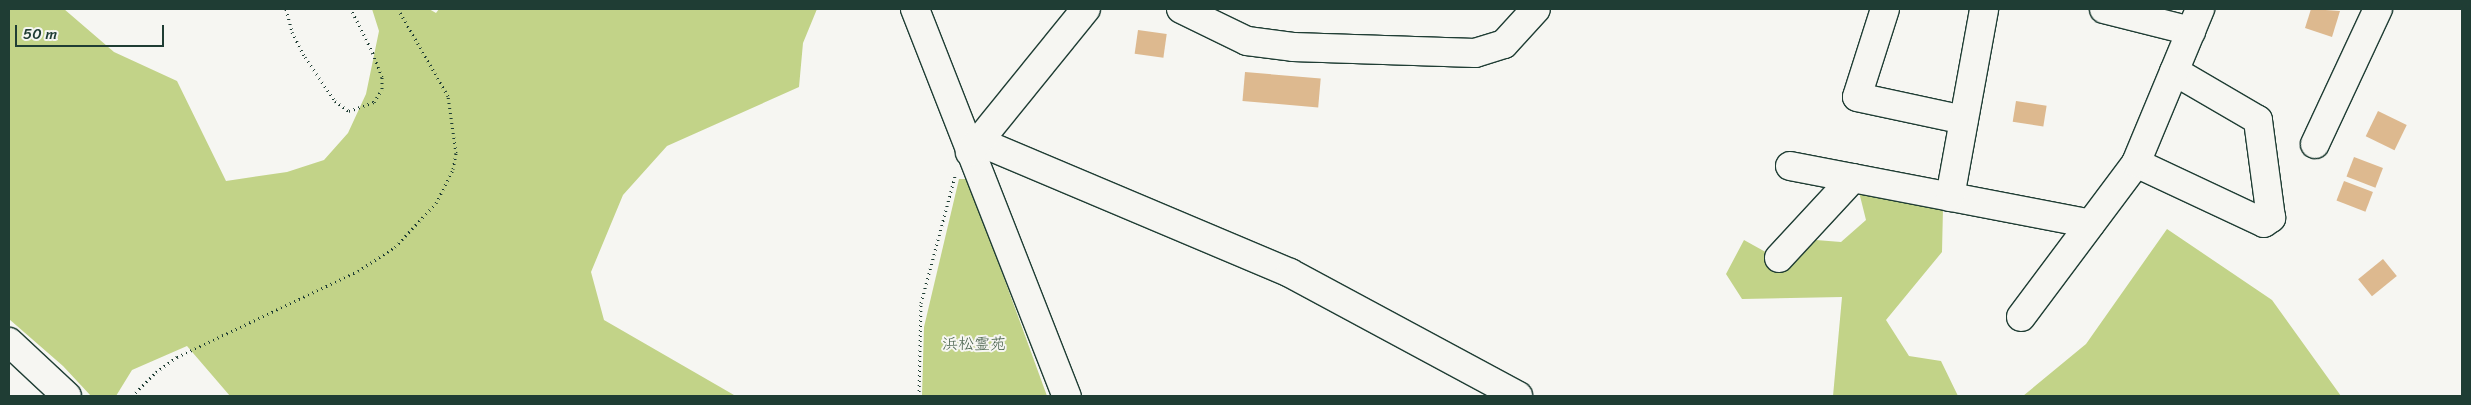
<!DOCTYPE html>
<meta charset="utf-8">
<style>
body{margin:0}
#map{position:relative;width:2471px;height:405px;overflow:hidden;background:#f6f6f2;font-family:Sriracha,"Klee One",sans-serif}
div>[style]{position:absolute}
.green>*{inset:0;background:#c2d388}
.building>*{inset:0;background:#ddb98f;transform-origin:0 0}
.path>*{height:3px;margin-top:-1.5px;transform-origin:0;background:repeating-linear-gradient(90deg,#1f3d34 0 1px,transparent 0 5px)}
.roads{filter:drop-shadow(1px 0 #1f3d34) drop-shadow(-1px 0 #1f3d34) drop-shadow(0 1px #1f3d34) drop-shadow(0 -1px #1f3d34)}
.minor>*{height:28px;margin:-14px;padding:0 14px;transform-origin:14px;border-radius:14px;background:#f6f6f2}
span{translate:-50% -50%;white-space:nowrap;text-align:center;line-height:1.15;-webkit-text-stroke:4px #f6f6f2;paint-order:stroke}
.park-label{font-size:16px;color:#405b45}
.frame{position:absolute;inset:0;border:10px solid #1f3d34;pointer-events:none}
.scale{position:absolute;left:15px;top:25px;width:149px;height:22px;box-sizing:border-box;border:2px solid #1f3d34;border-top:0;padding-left:6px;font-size:15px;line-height:18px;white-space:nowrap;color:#1f3d34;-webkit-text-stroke:4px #f6f6f2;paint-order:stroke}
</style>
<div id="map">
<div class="green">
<div style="clip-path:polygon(9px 9px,64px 9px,114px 52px,177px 81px,226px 181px,287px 172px,324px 160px,348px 133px,366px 94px,379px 31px,372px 9px,429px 9px,436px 13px,439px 9px,817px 9px,803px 43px,799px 87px,667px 146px,623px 195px,591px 272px,604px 320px,734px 395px,743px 396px,230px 396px,187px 346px,132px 370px,116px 396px,91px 396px,63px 366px,9px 319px)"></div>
<div style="clip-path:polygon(959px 179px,968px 179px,1047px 396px,922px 396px,924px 327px)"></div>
<div style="clip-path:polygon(1858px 188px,1943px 208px,1942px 252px,1886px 320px,1909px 356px,1941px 361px,1958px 396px,1833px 396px,1842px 297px,1742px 299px,1726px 274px,1744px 240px,1789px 265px,1816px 240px,1841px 242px,1866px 220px)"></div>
<div style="clip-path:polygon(2167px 229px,2272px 300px,2341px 396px,2023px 396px,2086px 344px)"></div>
</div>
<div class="building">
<div style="clip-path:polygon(2311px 9px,2340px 11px,2332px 37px,2305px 28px)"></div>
<div style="left:1138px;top:30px;width:29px;height:24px;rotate:8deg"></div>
<div style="left:1245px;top:72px;width:76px;height:29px;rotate:5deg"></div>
<div style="left:2016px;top:101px;width:31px;height:21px;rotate:9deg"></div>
<div style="left:2378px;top:111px;width:32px;height:28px;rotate:26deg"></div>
<div style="left:2354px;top:157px;width:31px;height:21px;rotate:21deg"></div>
<div style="left:2344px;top:181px;width:31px;height:21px;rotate:21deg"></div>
<div style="left:2383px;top:259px;width:22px;height:32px;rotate:51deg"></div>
</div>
<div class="path">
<div style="left:286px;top:9px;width:24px;rotate:75deg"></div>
<div style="left:292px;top:32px;width:28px;rotate:63deg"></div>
<div style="left:305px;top:57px;width:53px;rotate:55.7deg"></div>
<div style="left:335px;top:101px;width:17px;rotate:36deg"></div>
<div style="left:349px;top:111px;width:27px;rotate:-20deg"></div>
<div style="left:374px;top:102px;width:15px;rotate:-58deg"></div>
<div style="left:382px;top:89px;width:12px;rotate:-90deg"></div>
<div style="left:382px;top:77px;width:26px;rotate:-111deg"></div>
<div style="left:373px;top:53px;width:49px;rotate:-116.6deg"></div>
<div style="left:132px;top:396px;width:34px;rotate:-45deg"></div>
<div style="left:156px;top:372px;width:26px;rotate:-36deg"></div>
<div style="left:177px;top:357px;width:200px;rotate:-25.4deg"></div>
<div style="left:358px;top:271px;width:44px;rotate:-33deg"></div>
<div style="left:395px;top:247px;width:60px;rotate:-47deg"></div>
<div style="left:436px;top:203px;width:38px;rotate:-63deg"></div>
<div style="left:453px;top:169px;width:16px;rotate:-79deg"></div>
<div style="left:456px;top:153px;width:58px;rotate:-98deg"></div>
<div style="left:448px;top:96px;width:100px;rotate:-119.9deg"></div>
<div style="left:919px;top:396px;width:93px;rotate:-88.8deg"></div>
<div style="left:921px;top:303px;width:131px;rotate:-75deg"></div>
</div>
<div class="roads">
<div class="minor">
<div style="left:915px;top:9px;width:416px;rotate:68.6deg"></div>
<div style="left:1181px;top:9px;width:73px;rotate:25.9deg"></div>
<div style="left:1247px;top:41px;width:46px;rotate:7.4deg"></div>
<div style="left:1293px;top:47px;width:182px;rotate:1.9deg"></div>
<div style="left:1475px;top:53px;width:30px;rotate:-17deg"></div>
<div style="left:1504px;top:44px;width:47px;rotate:-47.6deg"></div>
<div style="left:1885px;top:9px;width:92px;rotate:107.7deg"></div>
<div style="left:1857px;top:97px;width:109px;rotate:12.1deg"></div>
<div style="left:2104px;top:9px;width:90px;rotate:14.2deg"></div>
<div style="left:2315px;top:144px;width:149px;rotate:-65deg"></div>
<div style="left:970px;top:152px;width:18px;rotate:-22deg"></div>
<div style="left:987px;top:145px;width:329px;rotate:22.9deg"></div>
<div style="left:1290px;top:273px;width:259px;rotate:28.3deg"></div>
<div style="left:970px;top:152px;width:184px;rotate:-51deg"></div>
<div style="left:2136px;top:163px;width:141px;rotate:25.1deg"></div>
<div style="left:2264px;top:223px;width:9px;rotate:-36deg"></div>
<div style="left:2271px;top:218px;width:99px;rotate:-97.6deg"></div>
<div style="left:2258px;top:120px;width:97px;rotate:-149.7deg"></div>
<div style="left:1790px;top:166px;width:306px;rotate:10.9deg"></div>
<div style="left:1950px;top:197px;width:191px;rotate:-79.7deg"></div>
<div style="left:1779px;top:258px;width:109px;rotate:-47.2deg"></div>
<div style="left:2021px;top:317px;width:192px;rotate:-53.2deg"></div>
<div style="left:2136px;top:163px;width:167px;rotate:-67.4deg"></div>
<div style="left:9px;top:342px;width:79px;rotate:43deg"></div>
</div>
</div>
<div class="park-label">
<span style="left:974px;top:344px">浜松霊苑</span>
</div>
<div class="frame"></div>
<div class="scale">50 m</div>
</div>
